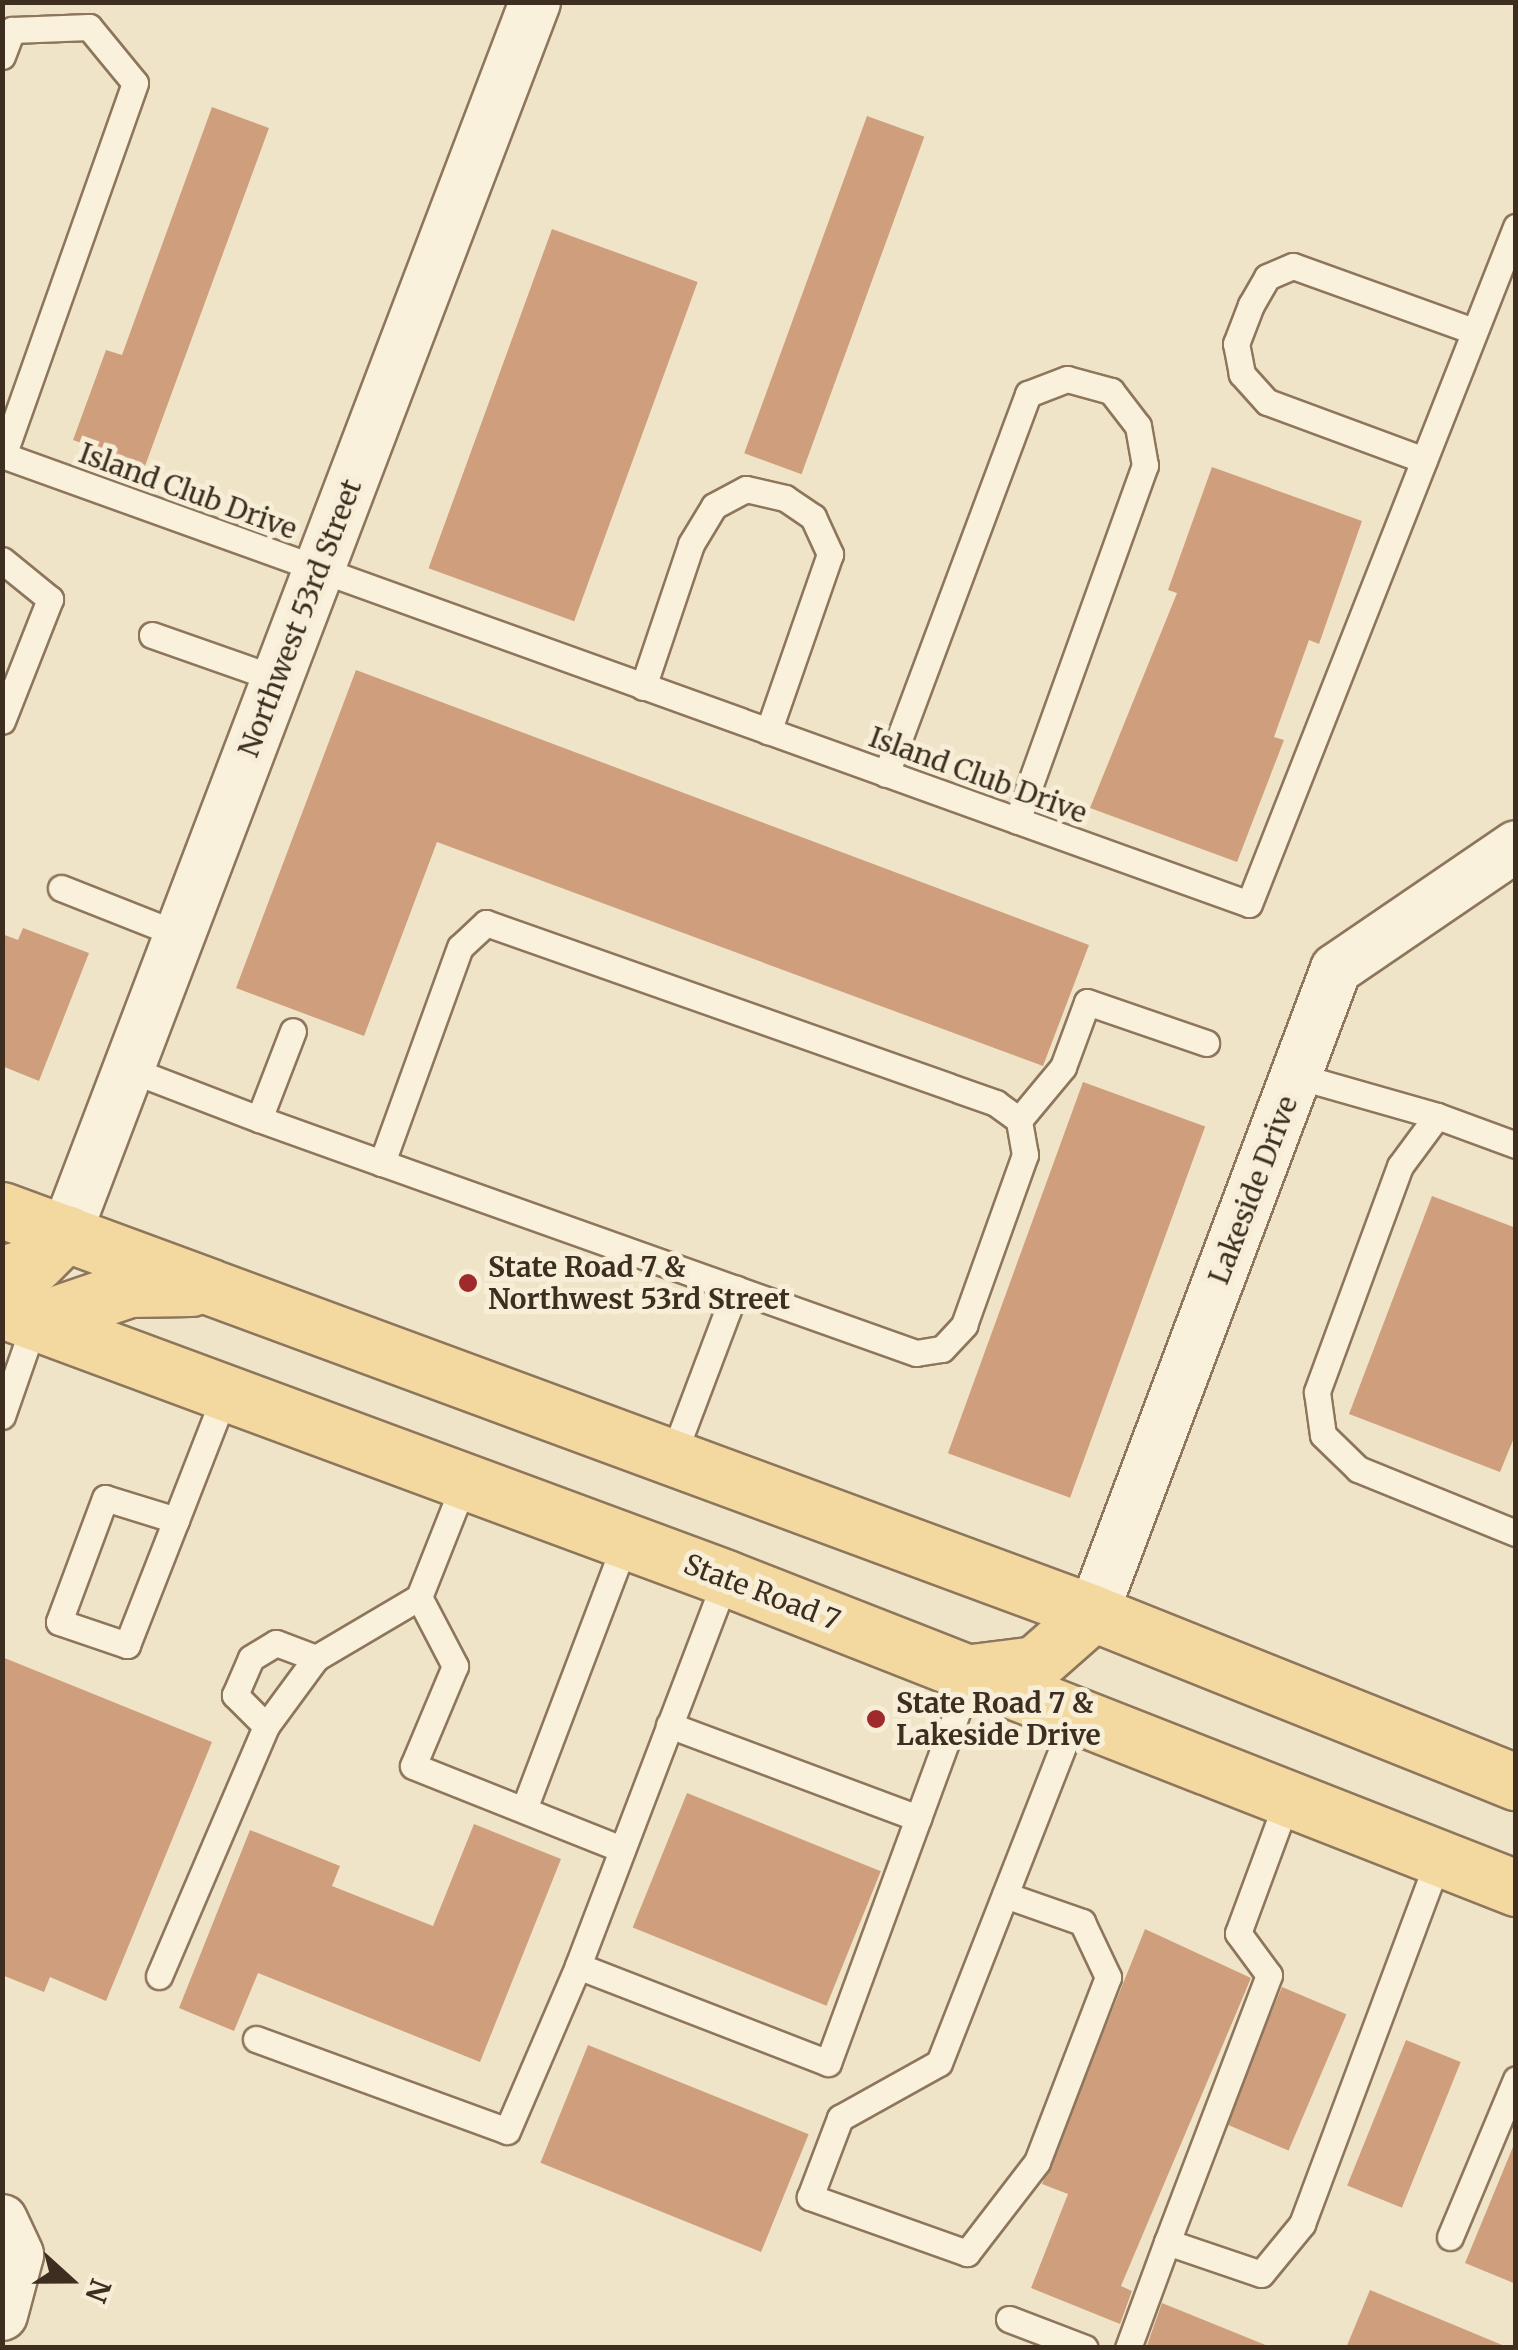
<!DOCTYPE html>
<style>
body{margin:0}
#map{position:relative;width:1518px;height:2350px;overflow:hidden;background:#f0e4c8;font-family:Merriweather,serif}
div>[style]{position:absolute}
.building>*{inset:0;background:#cf9f7d;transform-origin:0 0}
.roads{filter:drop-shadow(2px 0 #8d765c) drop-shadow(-2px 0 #8d765c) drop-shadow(0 2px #8d765c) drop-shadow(0 -2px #8d765c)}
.service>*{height:25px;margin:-12.5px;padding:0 12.5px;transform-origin:12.5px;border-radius:12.5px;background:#faf1dc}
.minor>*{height:50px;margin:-25px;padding:0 25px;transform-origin:25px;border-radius:25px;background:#faf1dc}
.primary>*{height:55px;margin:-27.5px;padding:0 27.5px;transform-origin:27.5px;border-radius:27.5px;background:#f3d9a0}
.dots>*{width:28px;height:28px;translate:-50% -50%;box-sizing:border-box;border:5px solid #f7eed8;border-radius:50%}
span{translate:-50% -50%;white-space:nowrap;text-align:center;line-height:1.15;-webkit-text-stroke:10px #f7eed8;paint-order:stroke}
.street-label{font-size:28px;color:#3d2e20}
.poi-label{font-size:28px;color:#3d2e20;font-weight:700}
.left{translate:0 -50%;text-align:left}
.frame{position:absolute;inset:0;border:5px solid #3d2e20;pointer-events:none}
.north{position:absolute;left:20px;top:2230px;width:100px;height:100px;-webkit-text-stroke:8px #f7eed8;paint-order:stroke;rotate:111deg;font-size:28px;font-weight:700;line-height:40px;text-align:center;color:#3d2e20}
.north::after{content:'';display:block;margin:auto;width:35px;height:45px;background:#3d2e20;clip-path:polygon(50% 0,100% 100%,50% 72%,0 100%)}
</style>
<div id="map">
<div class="building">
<div style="clip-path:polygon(212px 107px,269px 128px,145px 466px,73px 440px,106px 350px,122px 355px)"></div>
<div style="left:867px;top:116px;width:61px;height:359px;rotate:20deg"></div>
<div style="left:552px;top:229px;width:155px;height:361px;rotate:20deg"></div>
<div style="clip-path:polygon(1212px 467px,1362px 521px,1319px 644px,1309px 640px,1274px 737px,1284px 740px,1237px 862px,1090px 808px,1177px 593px,1168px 590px)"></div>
<div style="clip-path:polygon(356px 670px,1089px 945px,1043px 1066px,437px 842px,364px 1036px,236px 988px)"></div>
<div style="clip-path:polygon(23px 928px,89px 953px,39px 1081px,2px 1066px,2px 934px,18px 940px)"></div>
<div style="left:1083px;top:1082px;width:130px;height:395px;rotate:20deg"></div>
<div style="clip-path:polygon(1432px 1196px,1516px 1228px,1516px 1433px,1500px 1472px,1349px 1414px)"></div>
<div style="clip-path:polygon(2px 1657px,212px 1742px,106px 2001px,50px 1977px,44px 1992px,2px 1975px)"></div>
<div style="left:687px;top:1793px;width:209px;height:145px;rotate:22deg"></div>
<div style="clip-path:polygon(474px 1824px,561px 1859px,480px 2062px,258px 1973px,234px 2031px,179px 2008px,250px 1830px,340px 1866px,332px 1886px,433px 1926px)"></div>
<div style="clip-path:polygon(1145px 1929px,1251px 1978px,1121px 2286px,1132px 2291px,1120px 2324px,1031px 2288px,1068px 2194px,1042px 2184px)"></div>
<div style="left:1282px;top:1987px;width:70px;height:148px;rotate:23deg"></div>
<div style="left:1406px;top:2040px;width:59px;height:157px;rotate:22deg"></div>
<div style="left:588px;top:2045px;width:238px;height:127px;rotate:22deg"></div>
<div style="clip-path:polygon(1515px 2142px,1516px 2142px,1516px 2284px,1465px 2263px)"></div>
<div style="clip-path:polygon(1370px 2290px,1507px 2347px,1507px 2348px,1346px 2348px)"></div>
<div style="clip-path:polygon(1162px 2303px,1268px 2346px,1268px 2348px,1146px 2348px)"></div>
</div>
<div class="roads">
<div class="service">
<div style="left:2px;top:56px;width:28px;rotate:-69deg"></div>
<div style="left:12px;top:30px;width:77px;rotate:-2.2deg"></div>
<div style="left:89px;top:27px;width:72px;rotate:50.6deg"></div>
<div style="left:135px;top:83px;width:395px;rotate:109.5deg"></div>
<div style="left:2px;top:455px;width:1325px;rotate:19.8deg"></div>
<div style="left:1249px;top:904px;width:728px;rotate:-68.48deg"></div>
<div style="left:1424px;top:460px;width:167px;rotate:-159.7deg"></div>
<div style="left:1267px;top:402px;width:38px;rotate:-132deg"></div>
<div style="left:1242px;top:374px;width:31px;rotate:-101deg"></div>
<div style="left:1236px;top:344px;width:42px;rotate:-69deg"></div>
<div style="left:1251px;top:305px;width:32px;rotate:-60deg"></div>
<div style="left:1267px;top:277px;width:28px;rotate:-23deg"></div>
<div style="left:1293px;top:266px;width:192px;rotate:19.8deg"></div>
<div style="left:2px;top:560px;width:62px;rotate:39.1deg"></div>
<div style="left:50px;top:599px;width:131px;rotate:111.5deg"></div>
<div style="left:152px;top:635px;width:133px;rotate:19.4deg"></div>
<div style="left:643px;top:687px;width:151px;rotate:-71.4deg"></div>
<div style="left:691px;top:544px;width:44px;rotate:-58.8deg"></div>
<div style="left:714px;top:506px;width:36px;rotate:-28deg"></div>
<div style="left:746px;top:489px;width:40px;rotate:13deg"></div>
<div style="left:785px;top:498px;width:34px;rotate:34deg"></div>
<div style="left:813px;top:517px;width:41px;rotate:65.3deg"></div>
<div style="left:830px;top:554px;width:188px;rotate:109.2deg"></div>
<div style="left:886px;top:774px;width:406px;rotate:-69.5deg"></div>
<div style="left:1028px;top:394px;width:42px;rotate:-21deg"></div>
<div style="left:1067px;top:379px;width:46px;rotate:15.3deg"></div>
<div style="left:1111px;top:391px;width:44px;rotate:52.4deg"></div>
<div style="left:1138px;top:426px;width:40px;rotate:80deg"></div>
<div style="left:1145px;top:465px;width:378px;rotate:109.8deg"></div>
<div style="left:61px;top:888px;width:126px;rotate:21.5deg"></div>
<div style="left:126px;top:1068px;width:142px;rotate:21deg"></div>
<div style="left:259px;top:1119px;width:131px;rotate:19.7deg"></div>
<div style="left:382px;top:1163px;width:376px;rotate:19.6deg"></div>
<div style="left:736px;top:1289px;width:191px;rotate:19.6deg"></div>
<div style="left:916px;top:1353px;width:26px;rotate:-9deg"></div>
<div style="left:942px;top:1349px;width:33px;rotate:-47deg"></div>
<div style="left:964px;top:1325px;width:181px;rotate:-70.3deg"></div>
<div style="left:1025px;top:1155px;width:36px;rotate:-100deg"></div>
<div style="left:1019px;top:1120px;width:29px;rotate:-144deg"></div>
<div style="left:996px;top:1103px;width:541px;rotate:-160.56deg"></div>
<div style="left:486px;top:923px;width:35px;rotate:137deg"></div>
<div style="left:460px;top:947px;width:230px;rotate:109.9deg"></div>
<div style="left:1297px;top:1076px;width:146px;rotate:15.9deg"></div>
<div style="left:259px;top:1119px;width:94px;rotate:-68.9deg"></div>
<div style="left:1019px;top:1120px;width:69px;rotate:-50.3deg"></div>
<div style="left:1063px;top:1067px;width:69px;rotate:-69.7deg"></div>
<div style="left:1087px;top:1002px;width:126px;rotate:19deg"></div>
<div style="left:1516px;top:1145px;width:84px;rotate:-159.8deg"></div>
<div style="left:1437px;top:1116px;width:62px;rotate:126.5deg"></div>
<div style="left:1400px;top:1166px;width:241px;rotate:110.2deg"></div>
<div style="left:1317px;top:1392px;width:43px;rotate:82.1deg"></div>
<div style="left:1323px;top:1435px;width:49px;rotate:44.2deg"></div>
<div style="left:1358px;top:1469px;width:170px;rotate:22.1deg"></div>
<div style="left:2px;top:1416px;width:101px;rotate:-70.8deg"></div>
<div style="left:672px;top:1458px;width:181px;rotate:-69.3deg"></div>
<div style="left:465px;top:1481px;width:125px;rotate:111.6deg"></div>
<div style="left:419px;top:1597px;width:78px;rotate:62.4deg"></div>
<div style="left:455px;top:1666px;width:108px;rotate:112.8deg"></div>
<div style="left:413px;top:1766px;width:225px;rotate:21.7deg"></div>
<div style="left:176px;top:1520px;width:74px;rotate:-162.8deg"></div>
<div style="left:105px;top:1498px;width:132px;rotate:110.4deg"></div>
<div style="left:59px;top:1622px;width:72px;rotate:18.7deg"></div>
<div style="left:127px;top:1645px;width:134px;rotate:-68.6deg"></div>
<div style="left:176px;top:1520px;width:137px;rotate:-68.7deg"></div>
<div style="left:726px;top:1578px;width:415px;rotate:110.9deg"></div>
<div style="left:578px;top:1966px;width:268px;rotate:21.2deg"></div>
<div style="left:828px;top:2063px;width:417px;rotate:-69.8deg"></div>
<div style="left:669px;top:1725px;width:266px;rotate:20.5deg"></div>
<div style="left:266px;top:1726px;width:44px;rotate:-135deg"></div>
<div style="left:235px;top:1695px;width:40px;rotate:-66.6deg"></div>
<div style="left:251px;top:1658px;width:29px;rotate:-31deg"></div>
<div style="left:276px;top:1643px;width:43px;rotate:20.6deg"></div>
<div style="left:1288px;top:1798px;width:144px;rotate:110.3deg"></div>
<div style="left:1238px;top:1933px;width:52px;rotate:53.6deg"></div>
<div style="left:1269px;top:1975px;width:286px;rotate:110.9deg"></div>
<div style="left:1167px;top:2242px;width:99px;rotate:18.8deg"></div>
<div style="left:1261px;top:2274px;width:65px;rotate:-50.6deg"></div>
<div style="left:1302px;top:2224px;width:391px;rotate:-69.5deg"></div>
<div style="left:524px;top:1809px;width:287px;rotate:-69.2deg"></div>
<div style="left:1005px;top:1895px;width:82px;rotate:19.3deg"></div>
<div style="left:1082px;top:1922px;width:61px;rotate:64.7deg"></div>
<div style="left:1108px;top:1977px;width:198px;rotate:111deg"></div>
<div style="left:1037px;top:2162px;width:115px;rotate:127.6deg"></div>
<div style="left:967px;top:2253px;width:167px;rotate:-160.4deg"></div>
<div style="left:810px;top:2197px;width:85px;rotate:-69.2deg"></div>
<div style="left:840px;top:2118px;width:113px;rotate:-29.1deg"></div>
<div style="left:939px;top:2063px;width:375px;rotate:-68.6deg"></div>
<div style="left:159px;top:1976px;width:272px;rotate:-66.8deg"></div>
<div style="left:266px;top:1726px;width:84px;rotate:-53.7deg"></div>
<div style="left:316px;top:1658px;width:120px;rotate:-30.6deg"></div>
<div style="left:256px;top:2039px;width:267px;rotate:20.1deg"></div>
<div style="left:507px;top:2131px;width:180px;rotate:-66.7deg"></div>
<div style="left:1450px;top:2237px;width:171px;rotate:-67.3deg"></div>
<div style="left:1009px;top:2319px;width:81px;rotate:20.9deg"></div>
<div style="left:1128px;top:2348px;width:113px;rotate:-69.8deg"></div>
</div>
<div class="minor">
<div style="left:66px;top:1233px;width:1317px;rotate:-69.14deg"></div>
<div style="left:1093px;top:1613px;width:688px;rotate:-69.33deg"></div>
<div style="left:1336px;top:969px;width:218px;rotate:-34.3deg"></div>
<div style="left:2px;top:2220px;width:38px;rotate:65deg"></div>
<div style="left:18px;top:2255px;width:62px;rotate:104.9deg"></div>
</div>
<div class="primary">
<div style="left:2px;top:1210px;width:1163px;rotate:20.27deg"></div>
<div style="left:1093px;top:1613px;width:456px;rotate:21.8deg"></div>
<div style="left:2px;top:1274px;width:34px;rotate:-17deg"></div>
<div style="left:35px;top:1264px;width:44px;rotate:-45deg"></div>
<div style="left:2px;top:1310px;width:772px;rotate:20.31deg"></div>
<div style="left:726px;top:1578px;width:849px;rotate:21.43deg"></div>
<div style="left:35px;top:1321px;width:99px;rotate:-18.8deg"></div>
<div style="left:129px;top:1289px;width:62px;rotate:-0.9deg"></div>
<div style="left:972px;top:1672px;width:64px;rotate:-7.2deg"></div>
<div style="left:1035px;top:1664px;width:77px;rotate:-41.3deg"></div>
</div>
</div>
<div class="dots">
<div style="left:468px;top:1283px;background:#9e2a2b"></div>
<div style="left:876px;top:1719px;background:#9e2a2b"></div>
</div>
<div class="street-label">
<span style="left:188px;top:491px;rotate:20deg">Island Club Drive</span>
<span style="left:300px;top:618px;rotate:-69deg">Northwest 53rd Street</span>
<span style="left:978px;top:775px;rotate:20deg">Island Club Drive</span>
<span style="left:1253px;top:1190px;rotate:-69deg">Lakeside Drive</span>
<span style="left:762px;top:1592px;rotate:21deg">State Road 7</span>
</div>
<div class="poi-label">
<span class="left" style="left:488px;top:1283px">State Road 7 &amp;<br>Northwest 53rd Street</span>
<span class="left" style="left:896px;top:1719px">State Road 7 &amp;<br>Lakeside Drive</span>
</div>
<div class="frame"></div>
<div class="north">N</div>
</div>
